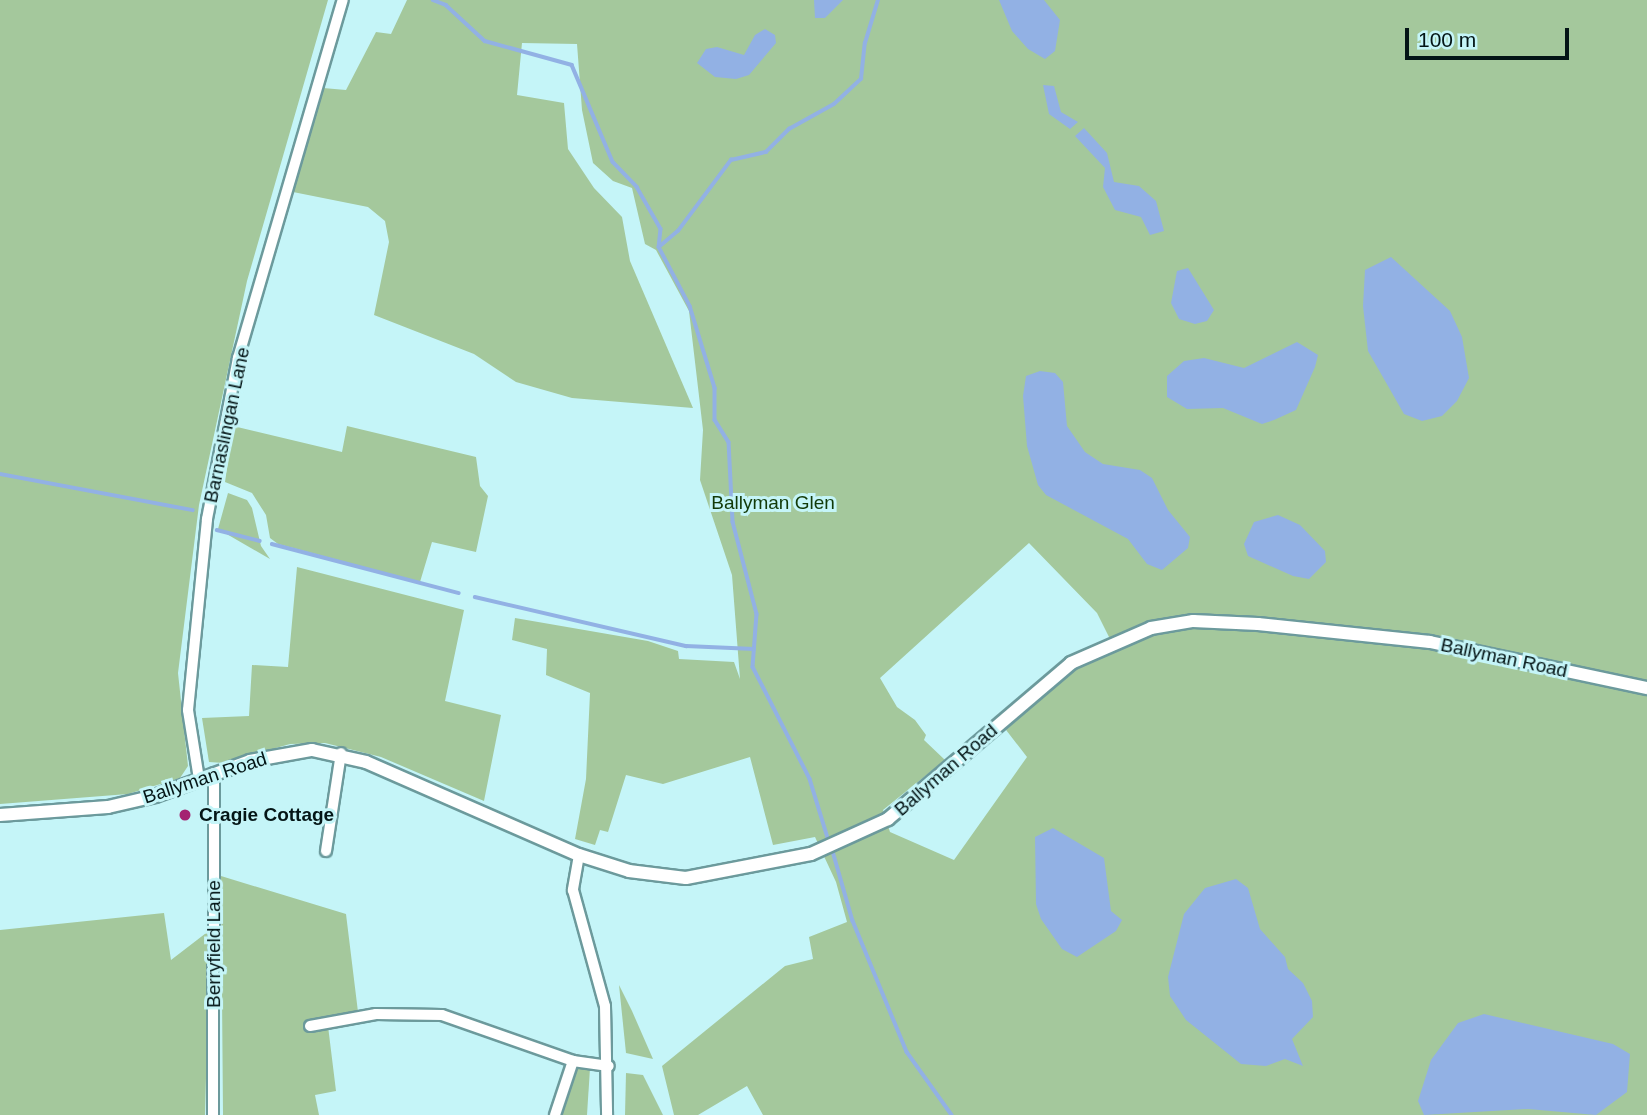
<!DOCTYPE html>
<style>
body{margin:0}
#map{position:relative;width:1647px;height:1115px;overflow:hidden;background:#c5f5f8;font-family:Helvetica,sans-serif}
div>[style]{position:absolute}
.green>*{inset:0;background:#a4c89c}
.water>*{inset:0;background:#92b1e4}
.stream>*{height:3.5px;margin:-1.75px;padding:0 1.75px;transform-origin:1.75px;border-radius:1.75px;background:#92b1e4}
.roads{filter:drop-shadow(2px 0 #6c9a9c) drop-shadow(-2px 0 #6c9a9c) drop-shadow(0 2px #6c9a9c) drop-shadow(0 -2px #6c9a9c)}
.minor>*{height:10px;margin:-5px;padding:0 5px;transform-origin:5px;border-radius:5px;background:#fff}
.tertiary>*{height:12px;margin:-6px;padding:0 6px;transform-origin:6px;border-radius:6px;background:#fff}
.dots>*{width:19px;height:19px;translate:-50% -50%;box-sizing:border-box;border:4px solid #c5f5f8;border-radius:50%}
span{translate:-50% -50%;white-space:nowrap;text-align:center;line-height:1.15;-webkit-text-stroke:6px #c5f5f8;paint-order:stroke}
.street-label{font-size:19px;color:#041516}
.park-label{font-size:19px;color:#123a08}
.poi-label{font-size:19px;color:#041516;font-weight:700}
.left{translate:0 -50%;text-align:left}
.scale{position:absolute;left:1405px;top:28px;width:164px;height:32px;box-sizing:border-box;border:4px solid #041516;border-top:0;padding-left:9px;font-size:21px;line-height:24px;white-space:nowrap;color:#041516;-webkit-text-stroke:5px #c5f5f8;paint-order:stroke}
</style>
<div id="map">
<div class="green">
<div style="clip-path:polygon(0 0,328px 0,247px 281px,199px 505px,178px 673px,188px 766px,180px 778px,128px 794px,0 804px)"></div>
<div style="clip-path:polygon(evenodd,407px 0,1647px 0,1647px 1115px,763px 1115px,747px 1086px,698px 1115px,674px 1115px,662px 1066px,785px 966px,813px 959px,809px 937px,847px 922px,836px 882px,815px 837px,773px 845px,750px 757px,663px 784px,626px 775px,608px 832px,600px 830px,595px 845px,575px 839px,586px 779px,590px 693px,546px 675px,547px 649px,512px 640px,515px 618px,648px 641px,678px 651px,679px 659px,734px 662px,740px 679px,732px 575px,700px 480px,703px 430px,689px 311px,656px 250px,645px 244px,632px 188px,613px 181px,593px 163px,582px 110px,577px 44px,522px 43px,517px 95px,564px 103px,568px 149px,594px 188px,622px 217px,630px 261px,693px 408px,572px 398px,516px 382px,474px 354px,374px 315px,389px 242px,385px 221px,368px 207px,293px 192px,323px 88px,346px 90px,376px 32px,391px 34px,407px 0,1029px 543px,1097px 613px,1110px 639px,1003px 726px,1027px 757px,954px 860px,890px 832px,883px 810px,945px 760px,924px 740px,926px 735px,915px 720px,897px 707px,880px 678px,1029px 543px)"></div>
<div style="clip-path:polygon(233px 426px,342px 452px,347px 426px,476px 457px,480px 486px,488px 496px,476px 552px,432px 542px,420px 582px,278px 544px,270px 538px,266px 515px,252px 493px,225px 482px)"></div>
<div style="clip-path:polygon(228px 493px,247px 500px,252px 508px,261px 546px,270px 559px,218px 529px)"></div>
<div style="clip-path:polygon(297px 567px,464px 610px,445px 701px,501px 715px,484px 801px,381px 757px,325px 743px,290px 744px,224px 763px,209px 762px,202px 718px,249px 716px,252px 665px,288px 667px)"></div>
<div style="clip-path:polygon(221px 876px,346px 914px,358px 1012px,328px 1026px,336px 1091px,315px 1095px,319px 1115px,223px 1115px)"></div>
<div style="clip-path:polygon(164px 913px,171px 960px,210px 930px,205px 1115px,0 1115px,0 930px)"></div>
<div style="clip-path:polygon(619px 985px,632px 1011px,653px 1059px,626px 1053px)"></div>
<div style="clip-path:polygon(590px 1068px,587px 1115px,562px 1115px,574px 1069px)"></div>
<div style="clip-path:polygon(626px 1073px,643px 1075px,663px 1115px,625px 1115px)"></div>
</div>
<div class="water">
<div style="clip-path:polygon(814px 0,843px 0,825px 18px,815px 18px)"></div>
<div style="clip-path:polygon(999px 0,1044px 0,1060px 20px,1055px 51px,1045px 59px,1028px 49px,1012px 31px)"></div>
<div style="clip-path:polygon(765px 29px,775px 35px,776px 43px,749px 75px,736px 79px,715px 77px,697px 63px,706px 49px,717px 47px,744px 55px,755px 35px)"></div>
<div style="clip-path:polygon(1043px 85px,1054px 86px,1061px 112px,1078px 122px,1070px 129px,1049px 114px)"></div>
<div style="clip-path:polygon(1084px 128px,1107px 153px,1114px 182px,1139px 186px,1156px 201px,1164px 231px,1150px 235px,1141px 217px,1115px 210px,1103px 187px,1105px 168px,1075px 136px)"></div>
<div style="clip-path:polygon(1391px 257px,1450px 311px,1462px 337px,1469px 378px,1457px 401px,1442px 416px,1422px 421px,1404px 414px,1368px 351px,1363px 306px,1365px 270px)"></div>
<div style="clip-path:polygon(1188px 268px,1214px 310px,1207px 321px,1195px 324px,1179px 319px,1171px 303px,1177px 271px)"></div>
<div style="clip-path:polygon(1297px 342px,1318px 355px,1315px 367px,1296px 410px,1274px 420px,1262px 424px,1223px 408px,1187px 409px,1167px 397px,1167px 376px,1184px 361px,1204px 358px,1244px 368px)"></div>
<div style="clip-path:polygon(1040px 371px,1055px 373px,1063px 382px,1067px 426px,1085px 452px,1103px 464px,1140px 470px,1152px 478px,1168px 510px,1190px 537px,1188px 548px,1162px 570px,1147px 564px,1128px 539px,1046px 495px,1038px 485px,1027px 446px,1023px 396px,1026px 376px)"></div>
<div style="clip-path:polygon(1278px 515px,1300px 525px,1325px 551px,1326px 562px,1309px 579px,1293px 576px,1248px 556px,1244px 544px,1254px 522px)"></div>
<div style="clip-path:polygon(1053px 828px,1104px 858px,1111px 911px,1122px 920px,1116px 931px,1077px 957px,1062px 949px,1041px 919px,1036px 904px,1035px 837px)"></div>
<div style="clip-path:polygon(1236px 879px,1248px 888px,1260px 929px,1285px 957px,1288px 969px,1303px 983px,1312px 1001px,1313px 1017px,1292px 1039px,1303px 1066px,1285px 1059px,1266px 1066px,1241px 1064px,1186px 1020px,1170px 996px,1168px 977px,1184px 914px,1205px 888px)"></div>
<div style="clip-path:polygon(1484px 1014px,1613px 1044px,1630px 1054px,1627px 1092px,1596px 1115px,1528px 1109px,1424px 1115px,1418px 1101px,1431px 1060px,1458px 1023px)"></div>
</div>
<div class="stream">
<div style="left:433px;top:0;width:14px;rotate:21deg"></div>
<div style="left:446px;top:5px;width:53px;rotate:42.7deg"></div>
<div style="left:485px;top:41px;width:90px;rotate:15.4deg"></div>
<div style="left:572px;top:65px;width:105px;rotate:67.1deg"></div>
<div style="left:613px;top:162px;width:35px;rotate:46deg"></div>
<div style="left:637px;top:187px;width:48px;rotate:60.3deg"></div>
<div style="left:661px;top:229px;width:18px;rotate:96deg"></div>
<div style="left:659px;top:247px;width:67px;rotate:62.3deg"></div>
<div style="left:690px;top:306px;width:86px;rotate:73deg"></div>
<div style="left:715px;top:388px;width:32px;rotate:90deg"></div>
<div style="left:715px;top:420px;width:26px;rotate:58deg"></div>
<div style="left:729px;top:442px;width:80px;rotate:87.1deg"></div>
<div style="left:733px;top:522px;width:95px;rotate:75.4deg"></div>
<div style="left:757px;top:614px;width:53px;rotate:94.3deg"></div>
<div style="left:753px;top:667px;width:126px;rotate:63deg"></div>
<div style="left:810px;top:779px;width:65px;rotate:73deg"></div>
<div style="left:660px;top:246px;width:23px;rotate:-40deg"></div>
<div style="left:678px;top:231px;width:89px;rotate:-53.3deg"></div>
<div style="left:731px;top:160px;width:36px;rotate:-13deg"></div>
<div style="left:766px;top:152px;width:33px;rotate:-45deg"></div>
<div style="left:789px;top:129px;width:51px;rotate:-29.1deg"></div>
<div style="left:834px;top:104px;width:37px;rotate:-43deg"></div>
<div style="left:861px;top:79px;width:36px;rotate:-84deg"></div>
<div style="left:865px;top:43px;width:45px;rotate:-73.2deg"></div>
<div style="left:0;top:474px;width:196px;rotate:10.6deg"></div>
<div style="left:217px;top:530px;width:44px;rotate:14.3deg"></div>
<div style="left:272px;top:544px;width:193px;rotate:14.7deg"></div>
<div style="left:475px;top:597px;width:217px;rotate:13.1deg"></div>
<div style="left:686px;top:646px;width:68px;rotate:2.5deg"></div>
<div style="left:832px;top:848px;width:76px;rotate:74deg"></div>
<div style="left:853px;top:921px;width:142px;rotate:67.6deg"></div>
<div style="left:907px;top:1052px;width:77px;rotate:54.5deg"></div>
</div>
<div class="roads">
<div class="minor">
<div style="left:199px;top:779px;width:70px;rotate:-99.1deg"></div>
<div style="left:188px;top:710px;width:192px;rotate:-84.3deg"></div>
<div style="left:207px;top:519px;width:164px;rotate:-79.1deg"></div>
<div style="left:238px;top:358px;width:373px;rotate:-73.7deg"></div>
<div style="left:326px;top:851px;width:99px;rotate:-81.3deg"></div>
<div style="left:579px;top:855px;width:36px;rotate:100deg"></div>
<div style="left:573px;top:890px;width:120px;rotate:74.6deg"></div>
<div style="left:605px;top:1006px;width:109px;rotate:88.9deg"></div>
<div style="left:310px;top:1026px;width:67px;rotate:-10.3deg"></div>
<div style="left:376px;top:1014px;width:66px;rotate:0.9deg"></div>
<div style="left:442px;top:1015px;width:139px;rotate:19.3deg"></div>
<div style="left:573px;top:1061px;width:36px;rotate:8deg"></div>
<div style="left:213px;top:1115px;width:342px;rotate:-89.8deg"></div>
<div style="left:555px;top:1115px;width:57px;rotate:-71.6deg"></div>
</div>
<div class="tertiary">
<div style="left:0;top:815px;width:108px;rotate:-4.2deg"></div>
<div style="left:108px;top:807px;width:48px;rotate:-13.2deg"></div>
<div style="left:155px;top:796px;width:101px;rotate:-20.2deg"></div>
<div style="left:250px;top:761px;width:63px;rotate:-10.1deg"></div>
<div style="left:312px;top:750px;width:55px;rotate:12.5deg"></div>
<div style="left:366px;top:762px;width:232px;rotate:23.6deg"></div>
<div style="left:579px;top:855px;width:52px;rotate:17.7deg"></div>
<div style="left:629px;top:871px;width:57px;rotate:7deg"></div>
<div style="left:686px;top:878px;width:127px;rotate:-10.9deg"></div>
<div style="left:811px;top:854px;width:85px;rotate:-24.4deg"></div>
<div style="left:888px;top:819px;width:240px;rotate:-40.4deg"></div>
<div style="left:1071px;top:663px;width:87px;rotate:-23.6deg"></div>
<div style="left:1151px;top:628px;width:43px;rotate:-9.5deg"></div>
<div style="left:1193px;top:621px;width:65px;rotate:2.6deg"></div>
<div style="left:1258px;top:624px;width:173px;rotate:6deg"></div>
<div style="left:1430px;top:642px;width:222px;rotate:12deg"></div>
</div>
</div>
<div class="dots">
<div style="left:185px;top:815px;background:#a42271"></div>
</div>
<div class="street-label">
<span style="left:227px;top:425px;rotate:-78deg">Barnaslingan Lane</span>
<span style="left:1504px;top:658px;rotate:12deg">Ballyman Road</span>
<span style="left:946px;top:770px;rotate:-41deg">Ballyman Road</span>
<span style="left:205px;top:778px;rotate:-18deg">Ballyman Road</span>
<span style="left:214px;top:944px;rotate:-90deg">Berryfield Lane</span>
</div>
<div class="park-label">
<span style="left:773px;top:503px">Ballyman Glen</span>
</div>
<div class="poi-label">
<span class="left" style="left:199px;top:815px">Cragie Cottage</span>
</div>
<div class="scale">100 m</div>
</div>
